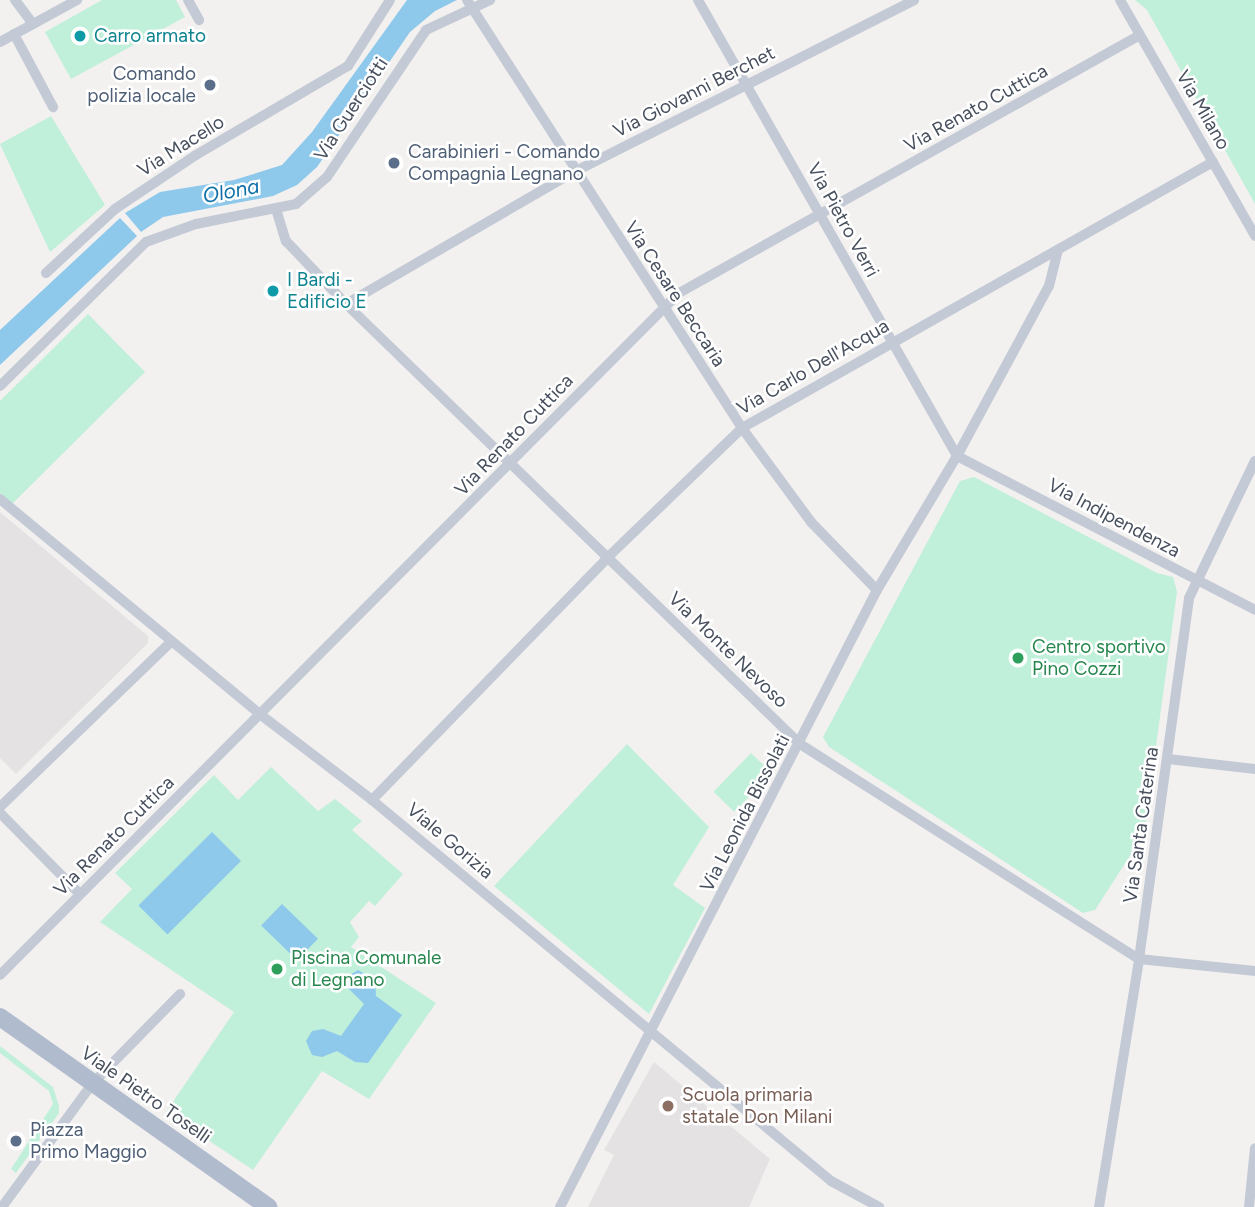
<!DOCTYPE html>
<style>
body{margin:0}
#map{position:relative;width:1255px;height:1207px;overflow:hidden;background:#f3f1f0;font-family:Figtree,sans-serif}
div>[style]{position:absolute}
.education>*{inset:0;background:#e4e2e2}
.green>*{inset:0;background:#c0efda;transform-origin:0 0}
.water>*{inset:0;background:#8ec8eb;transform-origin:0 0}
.street>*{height:10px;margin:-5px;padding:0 5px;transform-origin:5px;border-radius:5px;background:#c4cad5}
.primary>*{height:18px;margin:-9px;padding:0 9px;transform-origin:9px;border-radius:9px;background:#b1bbce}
.dots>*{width:19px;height:19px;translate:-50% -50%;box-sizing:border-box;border:4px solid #fff;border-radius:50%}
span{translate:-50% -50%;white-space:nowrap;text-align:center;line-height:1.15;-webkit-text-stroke:5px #fff;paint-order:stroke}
.culture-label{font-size:19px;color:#0d838f}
.left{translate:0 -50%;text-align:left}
.service-label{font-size:19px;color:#4e5e75}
.right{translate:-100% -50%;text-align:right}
.street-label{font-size:19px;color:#48505e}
.leisure-label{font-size:19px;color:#27864d}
.education-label{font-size:19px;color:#785e54}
.water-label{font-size:21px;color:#0f70aa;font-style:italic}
</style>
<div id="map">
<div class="education">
<div style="clip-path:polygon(0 512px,148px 636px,148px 643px,16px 774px,0 758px)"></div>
<div style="clip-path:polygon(654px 1062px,770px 1159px,749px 1207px,588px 1207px,614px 1155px,604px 1150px)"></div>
</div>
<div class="green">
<div style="clip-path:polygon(102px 0,176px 0,185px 17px,71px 79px,45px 32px)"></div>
<div style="clip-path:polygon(1135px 0,1255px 0,1255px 204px,1147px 10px)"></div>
<div style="clip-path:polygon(51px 116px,105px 205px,50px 252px,0 144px)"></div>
<div style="clip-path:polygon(88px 314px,145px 372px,11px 505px,0 494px,0 401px)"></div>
<div style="clip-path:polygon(974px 477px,1157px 573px,1173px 577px,1177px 592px,1144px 834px,1095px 910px,1083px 913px,829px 747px,823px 737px,960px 481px)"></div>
<div style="clip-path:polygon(627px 744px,709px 827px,673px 885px,705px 908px,649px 1014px,494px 886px)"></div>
<div style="left:751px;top:753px;width:29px;height:54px;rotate:44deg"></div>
<div style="clip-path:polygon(271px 767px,318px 811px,335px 799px,362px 821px,352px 830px,403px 874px,375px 906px,369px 901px,350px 922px,359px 937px,351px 947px,436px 1003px,369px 1099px,322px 1071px,253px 1170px,166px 1112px,234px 1012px,100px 922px,132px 889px,115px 873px,214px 775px,238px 800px)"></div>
<div style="clip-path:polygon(0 1046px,53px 1087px,59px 1106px,59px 1113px,16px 1173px,11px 1169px,53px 1104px,49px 1091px,0 1053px)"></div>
</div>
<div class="water">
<div style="clip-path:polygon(407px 0,457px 0,435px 11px,410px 32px,317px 167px,297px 185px,273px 196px,163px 217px,141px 232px,125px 213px,160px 192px,234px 180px,282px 165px,312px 132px)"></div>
<div style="clip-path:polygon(120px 218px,137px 236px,0 365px,0 330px)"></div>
<div style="left:212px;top:832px;width:41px;height:104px;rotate:45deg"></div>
<div style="left:282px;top:904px;width:50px;height:30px;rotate:44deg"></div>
<div style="clip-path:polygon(358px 970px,375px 980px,376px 996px,402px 1015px,368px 1063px,355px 1062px,337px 1051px,322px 1057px,312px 1055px,306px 1041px,312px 1031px,323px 1029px,341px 1036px,364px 1004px,345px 985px,348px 976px)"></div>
</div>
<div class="street">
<div style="left:15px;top:0;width:30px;rotate:53deg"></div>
<div style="left:188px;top:0;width:23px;rotate:61deg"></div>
<div style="left:467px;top:0;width:509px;rotate:57.28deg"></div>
<div style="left:742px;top:428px;width:117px;rotate:53.7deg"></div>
<div style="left:811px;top:522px;width:95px;rotate:45.9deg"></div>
<div style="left:698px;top:0;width:524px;rotate:60.4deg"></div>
<div style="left:957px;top:456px;width:335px;rotate:27.3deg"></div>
<div style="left:1120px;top:0;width:272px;rotate:60.2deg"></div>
<div style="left:14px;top:34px;width:83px;rotate:61.9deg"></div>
<div style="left:0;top:42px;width:88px;rotate:-28.6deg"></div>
<div style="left:276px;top:209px;width:34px;rotate:73deg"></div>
<div style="left:286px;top:241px;width:87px;rotate:46.4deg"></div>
<div style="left:346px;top:304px;width:632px;rotate:44.1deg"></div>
<div style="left:800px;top:744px;width:401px;rotate:32.4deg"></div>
<div style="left:1139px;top:959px;width:117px;rotate:5.9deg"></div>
<div style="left:46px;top:273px;width:94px;rotate:-42.8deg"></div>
<div style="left:115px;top:209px;width:97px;rotate:-33.7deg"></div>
<div style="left:196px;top:155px;width:176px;rotate:-30.4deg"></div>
<div style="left:348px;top:66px;width:78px;rotate:-57.5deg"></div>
<div style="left:346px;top:304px;width:263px;rotate:-30.1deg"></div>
<div style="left:574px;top:172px;width:381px;rotate:-26.8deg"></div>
<div style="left:0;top:386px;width:205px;rotate:-44.6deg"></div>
<div style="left:146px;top:242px;width:53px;rotate:-19.8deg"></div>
<div style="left:196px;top:224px;width:102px;rotate:-11.3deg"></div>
<div style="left:296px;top:204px;width:41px;rotate:-41.1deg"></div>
<div style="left:327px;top:177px;width:177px;rotate:-56deg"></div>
<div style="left:426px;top:30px;width:71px;rotate:-25.1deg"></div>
<div style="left:0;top:499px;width:339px;rotate:39.6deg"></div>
<div style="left:261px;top:715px;width:140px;rotate:37.4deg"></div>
<div style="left:372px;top:800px;width:597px;rotate:39.69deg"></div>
<div style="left:831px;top:1181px;width:55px;rotate:28.4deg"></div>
<div style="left:1168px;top:759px;width:88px;rotate:6.6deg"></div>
<div style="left:372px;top:800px;width:337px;rotate:-45.8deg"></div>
<div style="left:607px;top:558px;width:187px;rotate:-43.9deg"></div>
<div style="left:742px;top:428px;width:541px;rotate:-29.46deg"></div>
<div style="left:0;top:807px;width:238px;rotate:-44deg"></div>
<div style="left:0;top:813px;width:114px;rotate:45.4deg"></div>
<div style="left:0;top:975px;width:962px;rotate:-45.13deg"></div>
<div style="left:679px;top:293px;width:528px;rotate:-29.23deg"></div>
<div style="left:2px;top:1207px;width:152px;rotate:-53.8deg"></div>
<div style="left:92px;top:1084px;width:126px;rotate:-45.6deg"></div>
<div style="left:560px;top:1207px;width:694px;rotate:-62.81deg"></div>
<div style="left:877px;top:590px;width:156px;rotate:-59.2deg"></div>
<div style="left:957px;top:456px;width:193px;rotate:-61.6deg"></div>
<div style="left:1049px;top:286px;width:37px;rotate:-76deg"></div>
<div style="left:1099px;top:1207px;width:251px;rotate:-80.8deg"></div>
<div style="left:1139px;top:959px;width:364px;rotate:-82.1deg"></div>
<div style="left:1189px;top:598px;width:152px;rotate:-64.3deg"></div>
<div style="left:1249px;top:1207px;width:59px;rotate:-84.2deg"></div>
</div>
<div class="primary">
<div style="left:0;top:1017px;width:329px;rotate:35.3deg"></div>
</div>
<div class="dots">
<div style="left:80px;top:36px;background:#0f9aa8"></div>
<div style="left:210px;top:85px;background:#5c6f8a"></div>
<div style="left:394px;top:163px;background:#5c6f8a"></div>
<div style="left:273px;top:291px;background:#0f9aa8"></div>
<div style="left:1018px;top:658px;background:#2e9e5b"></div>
<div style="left:277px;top:969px;background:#2e9e5b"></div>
<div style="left:668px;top:1106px;background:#8d6e63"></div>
<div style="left:16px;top:1141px;background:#5c6f8a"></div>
</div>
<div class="culture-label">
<span class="left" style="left:94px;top:36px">Carro armato</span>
<span class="left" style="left:287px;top:291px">I Bardi -<br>Edificio E</span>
</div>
<div class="service-label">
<span class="right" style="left:196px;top:85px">Comando<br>polizia locale</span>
<span class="left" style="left:408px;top:163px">Carabinieri - Comando<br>Compagnia Legnano</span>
<span class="left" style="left:30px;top:1141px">Piazza<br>Primo Maggio</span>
</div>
<div class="street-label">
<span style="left:694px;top:92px;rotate:-27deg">Via Giovanni Berchet</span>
<span style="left:976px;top:108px;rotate:-29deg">Via Renato Cuttica</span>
<span style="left:351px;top:109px;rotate:-57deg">Via Guerciotti</span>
<span style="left:1203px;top:110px;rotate:60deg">Via Milano</span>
<span style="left:181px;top:146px;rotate:-32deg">Via Macello</span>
<span style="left:843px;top:220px;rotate:61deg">Via Pietro Verri</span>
<span style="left:675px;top:294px;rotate:57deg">Via Cesare Beccaria</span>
<span style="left:813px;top:367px;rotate:-30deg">Via Carlo Dell'Acqua</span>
<span style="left:514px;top:435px;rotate:-46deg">Via Renato Cuttica</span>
<span style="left:1114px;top:518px;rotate:28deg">Via Indipendenza</span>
<span style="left:728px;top:650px;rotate:44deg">Via Monte Nevoso</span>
<span style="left:745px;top:813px;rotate:-63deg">Via Leonida Bissolati</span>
<span style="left:1141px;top:825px;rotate:-82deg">Via Santa Caterina</span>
<span style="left:114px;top:836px;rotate:-45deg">Via Renato Cuttica</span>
<span style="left:450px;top:841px;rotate:40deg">Viale Gorizia</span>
<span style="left:146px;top:1095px;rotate:35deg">Viale Pietro Toselli</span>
</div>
<div class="leisure-label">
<span class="left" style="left:1032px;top:658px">Centro sportivo<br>Pino Cozzi</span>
<span class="left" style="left:291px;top:969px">Piscina Comunale<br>di Legnano</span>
</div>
<div class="education-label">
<span class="left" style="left:682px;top:1106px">Scuola primaria<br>statale Don Milani</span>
</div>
<div class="water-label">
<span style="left:231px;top:191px;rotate:-11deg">Olona</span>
</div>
</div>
